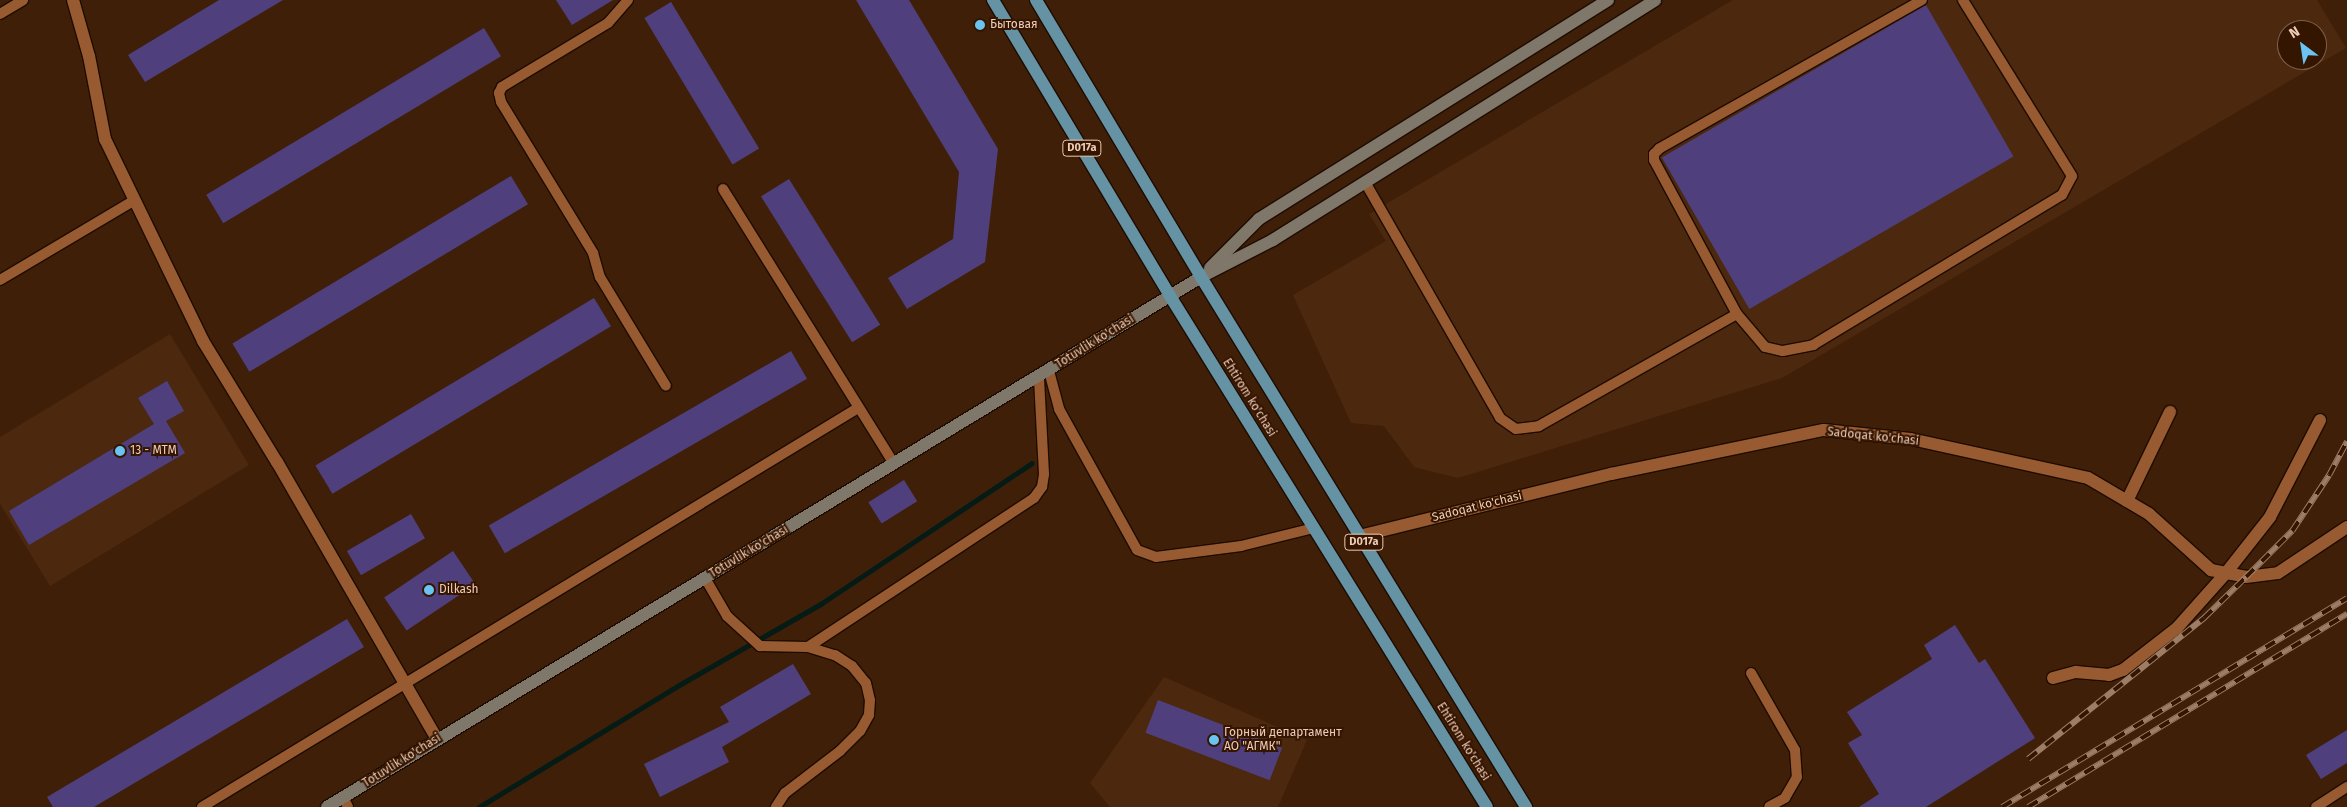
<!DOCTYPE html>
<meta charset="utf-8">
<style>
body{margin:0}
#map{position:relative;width:2347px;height:807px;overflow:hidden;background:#3f1f08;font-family:"Fira Sans",sans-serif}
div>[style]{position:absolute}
.built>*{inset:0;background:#4c280e}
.stream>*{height:5px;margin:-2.5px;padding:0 2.5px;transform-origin:2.5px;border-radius:2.5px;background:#051b15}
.building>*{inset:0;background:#4f407d;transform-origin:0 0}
.roads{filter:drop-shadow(1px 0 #1e0c02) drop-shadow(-1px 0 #1e0c02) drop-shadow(0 1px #1e0c02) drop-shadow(0 -1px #1e0c02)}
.lane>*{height:10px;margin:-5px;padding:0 5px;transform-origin:5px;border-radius:5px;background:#985b31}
.street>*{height:12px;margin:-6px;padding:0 6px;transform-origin:6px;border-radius:6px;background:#985b31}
.secondary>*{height:12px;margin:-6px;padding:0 6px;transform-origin:6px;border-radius:6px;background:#7f776a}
.primary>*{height:12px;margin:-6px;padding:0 6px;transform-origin:6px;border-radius:6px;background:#6693a4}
.rail>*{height:5.5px;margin-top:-2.75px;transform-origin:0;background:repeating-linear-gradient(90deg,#341500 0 11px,#9e7d66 0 22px);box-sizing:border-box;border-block:1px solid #9e7d66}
.dots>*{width:14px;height:14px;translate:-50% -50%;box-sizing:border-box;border:2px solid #341500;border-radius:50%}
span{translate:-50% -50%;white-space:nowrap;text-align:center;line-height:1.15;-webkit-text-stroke:4px #341500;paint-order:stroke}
.shield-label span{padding:1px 4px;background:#341500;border:1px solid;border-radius:4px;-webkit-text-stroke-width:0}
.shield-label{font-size:11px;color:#efccb6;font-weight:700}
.poi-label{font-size:12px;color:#efccb6}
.left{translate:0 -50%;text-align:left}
.street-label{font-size:12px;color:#efccb6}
.north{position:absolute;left:2277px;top:20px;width:50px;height:50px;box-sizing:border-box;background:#341500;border:1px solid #7f5e49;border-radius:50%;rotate:329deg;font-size:14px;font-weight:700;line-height:20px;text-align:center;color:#efccb6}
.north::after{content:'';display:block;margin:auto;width:18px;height:22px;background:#6ac3f1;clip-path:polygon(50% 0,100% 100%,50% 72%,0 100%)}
</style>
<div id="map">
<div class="built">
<div style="clip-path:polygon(evenodd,1733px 0,2317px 0,2346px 48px,1782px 378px,1458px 478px,1414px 467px,1384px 426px,1351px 423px,1293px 295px,1386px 241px,1369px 214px,1733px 0,2287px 30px,2317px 30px,2317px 60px,2287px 60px,2287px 30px)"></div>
<div style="clip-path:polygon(170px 334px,249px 465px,50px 586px,0 504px,0 437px)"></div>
<div style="clip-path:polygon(1164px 677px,1307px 740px,1278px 807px,1110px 807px,1090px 783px)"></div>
</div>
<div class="stream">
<div style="left:479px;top:807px;width:234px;rotate:-31.4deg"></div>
<div style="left:679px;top:685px;width:165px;rotate:-29.8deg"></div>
<div style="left:822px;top:603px;width:252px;rotate:-33.7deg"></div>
</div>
<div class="building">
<div style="clip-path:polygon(219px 0,283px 0,145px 82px,128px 55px)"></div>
<div style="clip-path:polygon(556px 0,613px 0,572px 25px)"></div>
<div style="clip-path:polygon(856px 0,909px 0,998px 149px,985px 262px,907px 309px,888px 278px,953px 239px,959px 172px)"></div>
<div style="left:671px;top:2px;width:171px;height:31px;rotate:59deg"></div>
<div style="left:1926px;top:5px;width:175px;height:305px;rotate:60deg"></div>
<div style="left:484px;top:28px;width:33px;height:324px;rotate:59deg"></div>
<div style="left:511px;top:176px;width:33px;height:325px;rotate:59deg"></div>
<div style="left:789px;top:179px;width:172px;height:33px;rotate:58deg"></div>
<div style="left:594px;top:298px;width:33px;height:325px;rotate:59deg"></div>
<div style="left:791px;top:351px;width:32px;height:349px;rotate:60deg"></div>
<div style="clip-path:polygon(167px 381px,184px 411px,166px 421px,185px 453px,29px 545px,9px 511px,154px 424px,138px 398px)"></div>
<div style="left:904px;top:480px;width:25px;height:42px;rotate:58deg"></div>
<div style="left:411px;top:514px;width:28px;height:74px;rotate:60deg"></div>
<div style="left:453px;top:551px;width:40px;height:83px;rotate:56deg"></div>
<div style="clip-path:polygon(347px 619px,364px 647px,94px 807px,53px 807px,47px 797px)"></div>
<div style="clip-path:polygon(1955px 625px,1979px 663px,1985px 659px,2035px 738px,1926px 807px,1859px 807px,1879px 794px,1848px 743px,1862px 735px,1847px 712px,1932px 659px,1924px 645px)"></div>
<div style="clip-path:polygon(793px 664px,811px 694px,722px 747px,729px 762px,660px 797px,644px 764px,729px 722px,720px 707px)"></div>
<div style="left:1158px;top:700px;width:133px;height:35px;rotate:21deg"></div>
<div style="clip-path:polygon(2347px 730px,2347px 763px,2321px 779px,2306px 755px)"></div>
</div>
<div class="roads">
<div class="lane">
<div style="left:628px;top:0;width:30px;rotate:131deg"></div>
<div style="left:608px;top:23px;width:124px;rotate:148.9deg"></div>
<div style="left:502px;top:87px;width:7px;rotate:117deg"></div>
<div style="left:499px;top:93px;width:9px;rotate:77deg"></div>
<div style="left:501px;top:102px;width:177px;rotate:58.6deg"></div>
<div style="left:593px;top:253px;width:25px;rotate:74deg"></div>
<div style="left:600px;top:277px;width:127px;rotate:58.8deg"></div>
<div style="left:1922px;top:0;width:302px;rotate:150.5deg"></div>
<div style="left:1659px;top:149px;width:7px;rotate:135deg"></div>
<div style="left:1654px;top:154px;width:6px;rotate:90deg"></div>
<div style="left:1654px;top:160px;width:175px;rotate:61.7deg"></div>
<div style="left:1737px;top:314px;width:43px;rotate:49.7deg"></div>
<div style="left:1765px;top:347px;width:18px;rotate:13deg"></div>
<div style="left:1783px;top:351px;width:31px;rotate:-11deg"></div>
<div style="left:1813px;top:345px;width:291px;rotate:-31.1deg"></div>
<div style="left:2062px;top:195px;width:21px;rotate:-62deg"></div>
<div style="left:2072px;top:176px;width:207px;rotate:-121.8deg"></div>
<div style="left:0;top:14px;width:27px;rotate:-31deg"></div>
<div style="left:1365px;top:182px;width:272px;rotate:60.2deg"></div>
<div style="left:1500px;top:418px;width:19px;rotate:35deg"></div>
<div style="left:1516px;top:429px;width:23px;rotate:-7deg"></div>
<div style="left:1539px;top:426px;width:227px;rotate:-29.5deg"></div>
<div style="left:723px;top:189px;width:324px;rotate:58.1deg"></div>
<div style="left:0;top:280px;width:157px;rotate:-30.7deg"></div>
<div style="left:1049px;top:371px;width:39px;rotate:75deg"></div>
<div style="left:1059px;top:409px;width:161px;rotate:61deg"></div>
<div style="left:1137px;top:550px;width:20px;rotate:20deg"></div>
<div style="left:1156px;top:557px;width:86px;rotate:-7.4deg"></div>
<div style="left:1241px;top:546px;width:75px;rotate:-13.9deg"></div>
<div style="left:705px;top:578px;width:44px;rotate:59.9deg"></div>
<div style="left:727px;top:616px;width:45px;rotate:42.3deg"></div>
<div style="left:760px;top:646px;width:48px;rotate:1.2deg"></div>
<div style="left:808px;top:647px;width:28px;rotate:17deg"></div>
<div style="left:835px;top:655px;width:20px;rotate:33deg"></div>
<div style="left:852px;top:666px;width:22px;rotate:51deg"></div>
<div style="left:866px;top:683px;width:17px;rotate:77deg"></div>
<div style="left:870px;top:700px;width:15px;rotate:94deg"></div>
<div style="left:869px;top:715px;width:18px;rotate:119deg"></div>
<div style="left:860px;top:731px;width:28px;rotate:135deg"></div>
<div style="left:840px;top:751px;width:69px;rotate:142.6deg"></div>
<div style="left:785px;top:793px;width:17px;rotate:123deg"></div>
<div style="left:808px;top:647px;width:271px;rotate:-33.4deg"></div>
<div style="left:1034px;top:498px;width:14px;rotate:-54deg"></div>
<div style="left:1042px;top:487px;width:13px;rotate:-81deg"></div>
<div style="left:1044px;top:474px;width:97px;rotate:-93deg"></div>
<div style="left:1751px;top:673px;width:89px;rotate:60.3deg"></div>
<div style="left:1795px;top:750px;width:27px;rotate:86deg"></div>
<div style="left:1797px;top:777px;width:24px;rotate:120deg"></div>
<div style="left:1785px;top:798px;width:18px;rotate:151deg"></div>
<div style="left:343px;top:797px;width:11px;rotate:63deg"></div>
<div style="left:202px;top:807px;width:768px;rotate:-31.31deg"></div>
<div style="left:2316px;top:807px;width:37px;rotate:-33deg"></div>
</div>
<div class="street">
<div style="left:73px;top:0;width:58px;rotate:74.1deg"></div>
<div style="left:89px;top:56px;width:85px;rotate:79.1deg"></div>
<div style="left:105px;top:139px;width:225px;rotate:64.1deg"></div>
<div style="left:203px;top:341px;width:142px;rotate:58.6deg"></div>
<div style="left:277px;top:462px;width:320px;rotate:60deg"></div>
<div style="left:2127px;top:501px;width:99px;rotate:-64.2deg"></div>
<div style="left:1360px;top:536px;width:259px;rotate:-13.9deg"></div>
<div style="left:1611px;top:474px;width:217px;rotate:-11.7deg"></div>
<div style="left:1824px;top:430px;width:87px;rotate:5.9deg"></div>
<div style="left:1911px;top:439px;width:181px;rotate:12.4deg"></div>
<div style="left:2088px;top:478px;width:71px;rotate:30.5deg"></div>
<div style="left:2149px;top:514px;width:84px;rotate:42.1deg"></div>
<div style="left:2211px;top:570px;width:36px;rotate:11deg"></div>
<div style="left:2246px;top:577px;width:32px;rotate:-7deg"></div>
<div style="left:2278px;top:573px;width:83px;rotate:-33.7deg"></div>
<div style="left:2053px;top:678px;width:24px;rotate:-15deg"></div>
<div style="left:2076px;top:672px;width:33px;rotate:5deg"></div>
<div style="left:2109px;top:675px;width:15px;rotate:-20deg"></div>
<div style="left:2123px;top:670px;width:68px;rotate:-37.9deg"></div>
<div style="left:2177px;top:628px;width:74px;rotate:-48.3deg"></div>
<div style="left:2226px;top:573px;width:71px;rotate:-51.8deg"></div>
<div style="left:2270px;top:517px;width:109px;rotate:-62.7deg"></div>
</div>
<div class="secondary">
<div style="left:1210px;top:268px;width:69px;rotate:-45deg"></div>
<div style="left:1259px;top:219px;width:412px;rotate:-32.1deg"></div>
<div style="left:327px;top:807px;width:1022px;rotate:-31.23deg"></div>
<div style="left:1201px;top:277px;width:81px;rotate:-27.2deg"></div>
<div style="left:1273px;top:240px;width:451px;rotate:-32.1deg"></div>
</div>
<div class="primary">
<div style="left:993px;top:0;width:345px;rotate:59.1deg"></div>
<div style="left:1170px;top:296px;width:601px;rotate:58.19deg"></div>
<div style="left:1036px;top:0;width:322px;rotate:59.2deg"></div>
<div style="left:1201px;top:277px;width:622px;rotate:58.48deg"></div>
</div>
</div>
<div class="rail">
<div style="left:2028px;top:759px;width:226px;rotate:-38.7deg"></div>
<div style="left:2204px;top:618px;width:59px;rotate:-44.3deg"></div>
<div style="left:2246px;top:577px;width:65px;rotate:-45deg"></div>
<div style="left:2292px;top:531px;width:67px;rotate:-56.5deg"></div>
<div style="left:2329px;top:475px;width:38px;rotate:-62deg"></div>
<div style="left:2002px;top:807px;width:403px;rotate:-31.2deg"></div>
<div style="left:2028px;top:807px;width:373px;rotate:-31.2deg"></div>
</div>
<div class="dots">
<div style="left:980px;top:25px;background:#6ac3f1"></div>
<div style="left:120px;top:451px;background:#6ac3f1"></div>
<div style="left:429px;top:590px;background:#6ac3f1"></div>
<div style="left:1214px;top:740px;background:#6ac3f1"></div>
</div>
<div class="shield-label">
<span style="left:1082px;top:148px">D017a</span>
<span style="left:1364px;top:542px">D017a</span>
</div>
<div class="poi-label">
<span class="left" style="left:990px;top:25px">Бытовая</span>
<span class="left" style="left:130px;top:451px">13 - MTM</span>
<span class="left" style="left:439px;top:590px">Dilkash</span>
<span class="left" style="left:1224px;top:740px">Горный департамент<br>АО "АГМК"</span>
</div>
<div class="street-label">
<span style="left:1095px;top:342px;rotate:-32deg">Totuvlik ko'chasi</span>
<span style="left:1249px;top:398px;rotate:58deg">Ehtirom ko'chasi</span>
<span style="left:1873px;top:437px;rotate:6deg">Sadoqat ko'chasi</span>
<span style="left:1477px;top:507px;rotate:-14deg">Sadoqat ko'chasi</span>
<span style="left:749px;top:552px;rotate:-31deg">Totuvlik ko'chasi</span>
<span style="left:1463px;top:742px;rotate:58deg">Ehtirom ko'chasi</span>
<span style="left:402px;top:761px;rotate:-32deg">Totuvlik ko'chasi</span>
</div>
<div class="north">N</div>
</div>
